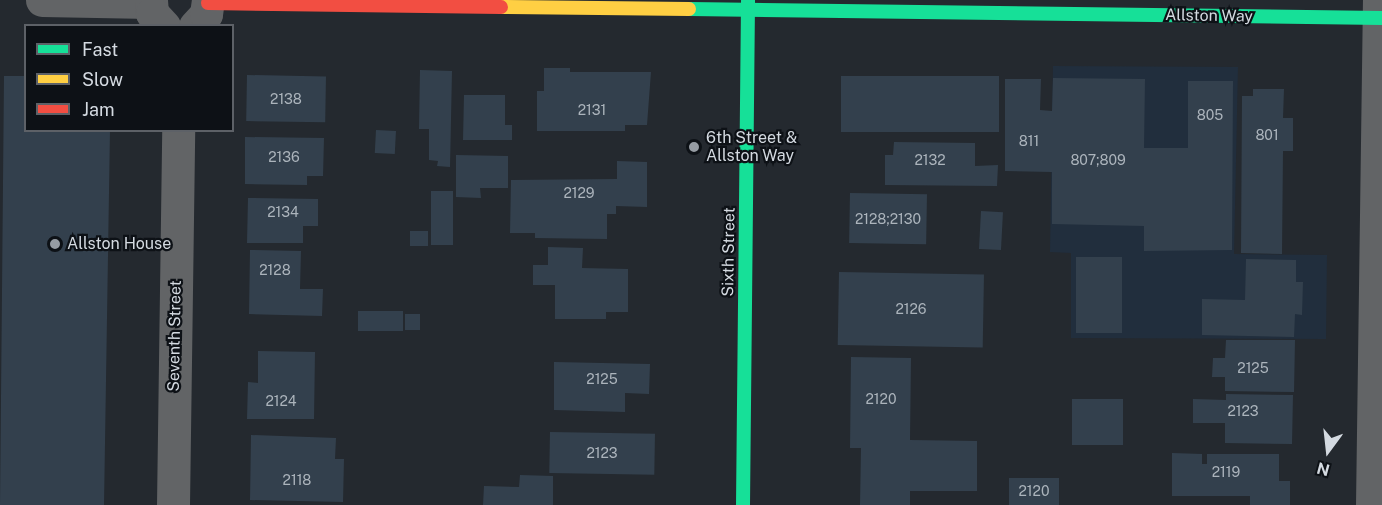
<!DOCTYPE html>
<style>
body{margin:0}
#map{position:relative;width:1382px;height:505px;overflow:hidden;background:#24292f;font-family:"Public Sans",sans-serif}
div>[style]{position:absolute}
.built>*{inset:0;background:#212e3d}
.building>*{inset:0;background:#33404d;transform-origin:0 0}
.street>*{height:33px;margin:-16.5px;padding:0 16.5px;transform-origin:16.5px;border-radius:16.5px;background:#626466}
.fast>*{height:14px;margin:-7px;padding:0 7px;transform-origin:7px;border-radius:7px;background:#16e098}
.slow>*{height:14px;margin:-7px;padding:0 7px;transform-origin:7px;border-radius:7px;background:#ffcf43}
.jam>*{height:14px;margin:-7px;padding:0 7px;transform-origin:7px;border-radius:7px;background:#f24e42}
.dots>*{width:16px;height:16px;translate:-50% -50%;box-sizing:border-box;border:3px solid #0d1116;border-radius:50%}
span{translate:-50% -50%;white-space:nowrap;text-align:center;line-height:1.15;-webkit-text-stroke:4.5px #0d1116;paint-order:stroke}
.number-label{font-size:14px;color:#acb4bc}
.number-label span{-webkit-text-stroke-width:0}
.street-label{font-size:16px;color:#d4dae1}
.poi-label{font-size:16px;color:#d4dae1}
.left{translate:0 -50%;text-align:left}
.legend{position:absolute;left:24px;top:24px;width:210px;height:108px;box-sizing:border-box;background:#0d1116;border:2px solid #5d6167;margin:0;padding:8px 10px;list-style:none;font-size:18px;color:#d4dae1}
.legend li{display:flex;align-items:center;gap:12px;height:30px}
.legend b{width:30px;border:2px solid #5d6167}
.north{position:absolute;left:1298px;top:421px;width:60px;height:60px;-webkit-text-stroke:4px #0d1116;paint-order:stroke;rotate:195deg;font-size:16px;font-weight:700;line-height:24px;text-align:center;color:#d4dae1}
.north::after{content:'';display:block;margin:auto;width:21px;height:27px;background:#d4dae1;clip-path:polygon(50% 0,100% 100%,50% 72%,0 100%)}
</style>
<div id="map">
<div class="built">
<div style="clip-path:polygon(1053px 66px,1238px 67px,1234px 254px,1327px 255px,1326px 339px,1071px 338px,1071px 253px,1050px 252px)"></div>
</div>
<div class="building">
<div style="clip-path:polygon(544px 68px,570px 68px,570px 72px,651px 72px,647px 125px,625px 125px,625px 131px,537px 131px,537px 91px,544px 91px)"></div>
<div style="clip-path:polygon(420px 70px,452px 71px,450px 167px,437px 166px,438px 161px,429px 160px,429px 129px,419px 129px)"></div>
<div style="left:247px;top:75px;width:79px;height:46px;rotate:1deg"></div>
<div style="clip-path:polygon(4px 76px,26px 76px,26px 130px,110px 130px,104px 505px,0 505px)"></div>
<div style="left:841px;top:76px;width:158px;height:56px"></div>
<div style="clip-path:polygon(1053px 78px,1145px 79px,1144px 148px,1188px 148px,1188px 81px,1233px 81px,1232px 250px,1144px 251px,1144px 226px,1052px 224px,1052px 172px,1005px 171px,1005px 79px,1041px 79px,1040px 110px,1052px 111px)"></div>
<div style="clip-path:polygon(1253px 89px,1284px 89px,1283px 118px,1293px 118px,1293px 151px,1283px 151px,1282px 254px,1241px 253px,1242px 96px,1253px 96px)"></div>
<div style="clip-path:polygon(464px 95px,505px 95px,505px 125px,512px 125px,512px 140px,463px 140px)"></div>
<div style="left:376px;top:130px;width:20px;height:23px;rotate:3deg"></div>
<div style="clip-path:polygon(245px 137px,324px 138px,323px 176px,307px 176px,307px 185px,245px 184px)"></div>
<div style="clip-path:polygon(894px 142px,975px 143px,975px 166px,998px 165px,997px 186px,885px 185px,885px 155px,893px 155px)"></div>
<div style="clip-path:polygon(456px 155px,508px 156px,508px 188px,480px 188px,481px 198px,456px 197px)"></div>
<div style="clip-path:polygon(617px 161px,647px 162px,647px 207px,616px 206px,616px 214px,607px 214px,607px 239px,535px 238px,535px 233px,510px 233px,511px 180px,617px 179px)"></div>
<div style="left:431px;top:191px;width:22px;height:54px"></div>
<div style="left:850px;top:193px;width:77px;height:50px;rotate:1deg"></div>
<div style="clip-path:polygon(248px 198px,318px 199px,318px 226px,303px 226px,303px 243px,247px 243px)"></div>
<div style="left:981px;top:211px;width:22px;height:38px;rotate:3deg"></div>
<div style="left:410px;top:231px;width:18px;height:15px"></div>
<div style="clip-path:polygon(548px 247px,583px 248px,582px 268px,628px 269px,628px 312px,606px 312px,606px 319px,555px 319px,555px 285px,533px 285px,533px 265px,548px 265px)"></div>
<div style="clip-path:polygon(250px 250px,301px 251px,300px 289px,323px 289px,322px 316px,249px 314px)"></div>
<div style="left:1076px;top:257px;width:46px;height:76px"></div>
<div style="clip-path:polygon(1246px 259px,1296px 260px,1296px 282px,1303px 282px,1302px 315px,1295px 314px,1294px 337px,1202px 335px,1202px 299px,1245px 300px)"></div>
<div style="left:839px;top:272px;width:145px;height:73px;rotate:1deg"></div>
<div style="left:358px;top:311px;width:45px;height:20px"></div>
<div style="left:405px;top:314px;width:15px;height:16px"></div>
<div style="clip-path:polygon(1226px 340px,1295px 340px,1294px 392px,1225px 391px,1225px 377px,1212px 377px,1213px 358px,1225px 358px)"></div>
<div style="clip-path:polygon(258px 351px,315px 352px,314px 419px,247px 419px,248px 382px,258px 383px)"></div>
<div style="clip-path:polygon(851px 357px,911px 358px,910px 440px,977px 441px,977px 491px,910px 491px,910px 505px,860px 505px,861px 448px,850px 448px)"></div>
<div style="clip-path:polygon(554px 362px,650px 364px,649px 394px,625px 393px,625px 412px,554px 410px)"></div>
<div style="clip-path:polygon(1226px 394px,1293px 395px,1292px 444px,1225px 443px,1225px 423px,1193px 423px,1193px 399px,1226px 400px)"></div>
<div style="left:1072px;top:399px;width:51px;height:46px"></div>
<div style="left:550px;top:432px;width:105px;height:41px;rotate:1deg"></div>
<div style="clip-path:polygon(251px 435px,336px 438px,335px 459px,344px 459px,343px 502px,250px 500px)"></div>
<div style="clip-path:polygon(1172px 453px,1202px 454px,1202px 464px,1207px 464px,1207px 454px,1279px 454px,1279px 481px,1290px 481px,1290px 505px,1250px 505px,1250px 496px,1172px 496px)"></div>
<div style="clip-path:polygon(520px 475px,553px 476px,553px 505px,483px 505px,484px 486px,519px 487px)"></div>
<div style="left:1009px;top:478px;width:50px;height:27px"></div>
</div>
<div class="street">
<div style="left:42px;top:0;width:108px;rotate:1.1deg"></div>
<div style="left:151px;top:0;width:13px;rotate:86deg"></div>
<div style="left:152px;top:13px;width:18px;rotate:47deg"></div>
<div style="left:195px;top:26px;width:16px;rotate:-47deg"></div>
<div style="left:206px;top:14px;width:14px;rotate:-82deg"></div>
<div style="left:173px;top:505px;width:375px;rotate:-89.2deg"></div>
<div style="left:1372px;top:505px;width:505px;rotate:-89.21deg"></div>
</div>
<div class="fast">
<div style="left:689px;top:9px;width:693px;rotate:0.74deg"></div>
<div style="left:743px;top:505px;width:505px;rotate:-89.43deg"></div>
</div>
<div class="slow">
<div style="left:501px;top:7px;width:188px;rotate:0.6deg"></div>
</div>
<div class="jam">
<div style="left:208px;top:3px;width:293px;rotate:0.8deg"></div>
</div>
<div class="dots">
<div style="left:694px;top:147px;background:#969ca3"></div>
<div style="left:55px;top:244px;background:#969ca3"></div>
</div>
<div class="number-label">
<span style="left:286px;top:99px">2138</span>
<span style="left:592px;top:110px">2131</span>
<span style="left:1210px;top:115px">805</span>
<span style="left:1267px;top:135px">801</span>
<span style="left:1029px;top:141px">811</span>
<span style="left:284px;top:157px">2136</span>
<span style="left:930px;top:160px">2132</span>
<span style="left:1098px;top:160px">807;809</span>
<span style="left:579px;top:193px">2129</span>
<span style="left:283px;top:212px">2134</span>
<span style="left:888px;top:219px">2128;2130</span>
<span style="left:275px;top:270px">2128</span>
<span style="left:911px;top:309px">2126</span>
<span style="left:1253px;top:368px">2125</span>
<span style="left:602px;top:379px">2125</span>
<span style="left:881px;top:399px">2120</span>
<span style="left:281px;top:401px">2124</span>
<span style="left:1243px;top:411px">2123</span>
<span style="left:602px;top:453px">2123</span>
<span style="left:1226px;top:472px">2119</span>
<span style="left:297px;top:480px">2118</span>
<span style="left:1034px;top:491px">2120</span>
</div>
<div class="street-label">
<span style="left:1209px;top:16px;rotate:1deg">Allston Way</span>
<span style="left:729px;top:252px;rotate:-89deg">Sixth Street</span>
<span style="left:175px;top:336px;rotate:-89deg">Seventh Street</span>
</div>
<div class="poi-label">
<span class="left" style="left:706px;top:147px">6th Street &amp;<br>Allston Way</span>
<span class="left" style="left:67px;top:244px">Allston House</span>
</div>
<ul class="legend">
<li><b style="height:8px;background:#16e098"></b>Fast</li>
<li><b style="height:8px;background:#ffcf43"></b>Slow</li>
<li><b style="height:8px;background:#f24e42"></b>Jam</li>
</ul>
<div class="north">N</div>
</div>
